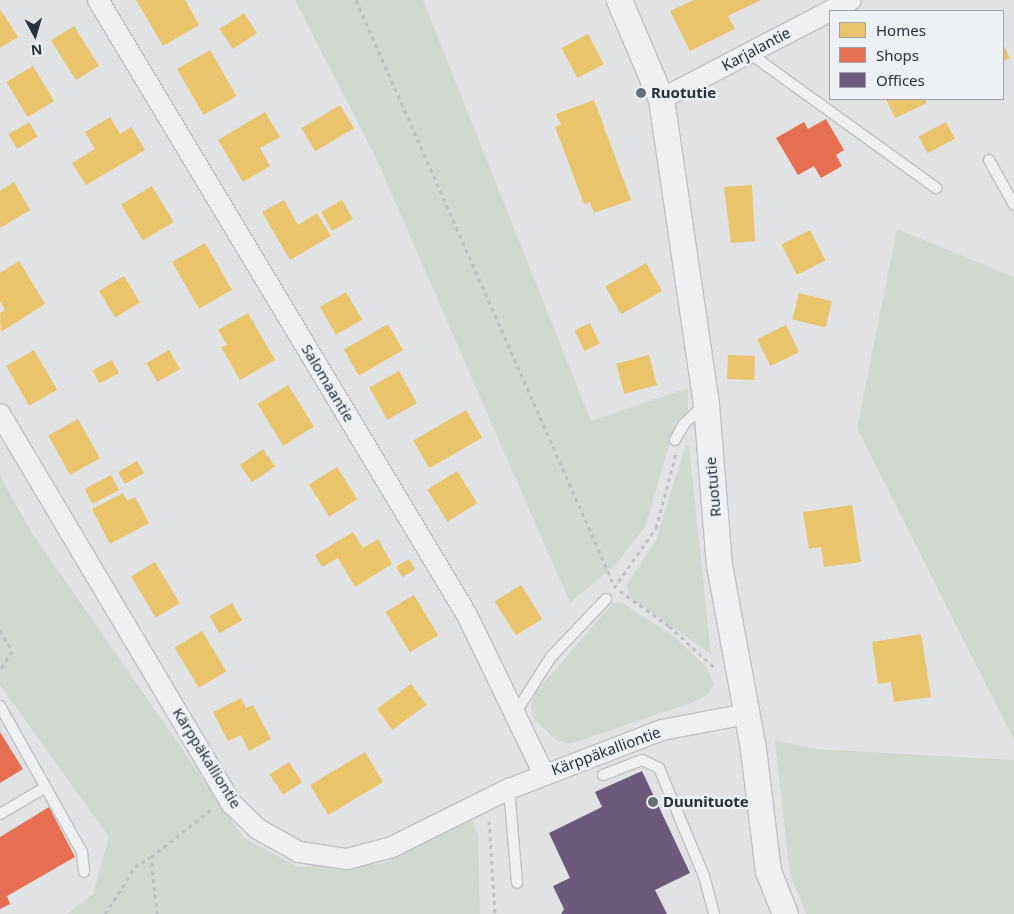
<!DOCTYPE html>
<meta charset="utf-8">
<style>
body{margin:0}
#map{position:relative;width:1014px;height:914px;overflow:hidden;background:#e0e2e4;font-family:"Noto Sans",sans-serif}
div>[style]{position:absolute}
.green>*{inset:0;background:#d1d8d0}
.homes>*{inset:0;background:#e9c46a;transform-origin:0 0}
.shops>*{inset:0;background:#e76f51}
.offices>*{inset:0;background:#6d597a}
.path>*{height:3px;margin-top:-1.5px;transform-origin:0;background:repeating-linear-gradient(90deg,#bec0c3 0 4px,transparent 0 8px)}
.roads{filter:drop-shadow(1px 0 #bec0c2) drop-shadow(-1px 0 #bec0c2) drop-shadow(0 1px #bec0c2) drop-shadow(0 -1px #bec0c2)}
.service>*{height:10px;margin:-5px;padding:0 5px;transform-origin:5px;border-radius:5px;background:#eff0f1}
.minor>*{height:20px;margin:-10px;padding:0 10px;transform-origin:10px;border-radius:10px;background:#eff0f1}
.tertiary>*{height:25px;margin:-12.5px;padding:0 12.5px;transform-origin:12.5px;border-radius:12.5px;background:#eff0f1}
.dots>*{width:14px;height:14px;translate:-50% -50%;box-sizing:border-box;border:2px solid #edf0f4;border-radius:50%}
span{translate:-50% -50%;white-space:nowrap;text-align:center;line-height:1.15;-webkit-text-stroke:5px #edf0f4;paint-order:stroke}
.street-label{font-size:15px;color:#28303c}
.poi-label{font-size:15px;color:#28303c;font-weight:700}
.left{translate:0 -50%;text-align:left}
.legend{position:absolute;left:829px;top:10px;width:175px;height:90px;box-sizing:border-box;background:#edf0f4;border:1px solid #9ea3aa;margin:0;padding:6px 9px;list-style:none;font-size:15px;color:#28303c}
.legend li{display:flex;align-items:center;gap:10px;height:25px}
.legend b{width:25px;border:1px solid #9ea3aa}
.north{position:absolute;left:10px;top:10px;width:50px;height:50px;-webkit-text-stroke:4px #edf0f4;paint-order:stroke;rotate:174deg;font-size:14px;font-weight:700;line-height:20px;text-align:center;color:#28303c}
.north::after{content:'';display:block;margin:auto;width:18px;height:22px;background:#28303c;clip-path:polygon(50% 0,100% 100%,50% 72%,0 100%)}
</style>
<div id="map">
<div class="green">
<div style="clip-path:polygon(295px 0,423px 0,591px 421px,688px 388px,688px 413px,676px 422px,645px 527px,615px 565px,570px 603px,375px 156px)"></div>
<div style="clip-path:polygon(897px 229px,1014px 277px,1014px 740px,857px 428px)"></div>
<div style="clip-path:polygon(686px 444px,689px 446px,711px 654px,632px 599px,626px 586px,656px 540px)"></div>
<div style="clip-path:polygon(0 476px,32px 533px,244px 838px,298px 867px,381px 864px,472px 820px,478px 836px,480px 914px,67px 914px,93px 894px,109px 837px,0 685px)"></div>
<div style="clip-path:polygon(613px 603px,622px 603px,674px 636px,706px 667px,714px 684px,707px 695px,694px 702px,569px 744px,556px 740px,534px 719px,531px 706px,536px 692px)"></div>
<div style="clip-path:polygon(775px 740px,814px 749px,1014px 760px,1014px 914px,806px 914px,790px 874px)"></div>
</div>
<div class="homes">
<div style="clip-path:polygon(136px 0,185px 0,199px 25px,163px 46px)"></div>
<div style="clip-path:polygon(694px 0,761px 0,728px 16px,735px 29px,690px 51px,670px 11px)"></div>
<div style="clip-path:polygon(0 9px,18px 37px,0 48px)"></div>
<div style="left:244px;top:13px;width:24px;height:29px;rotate:57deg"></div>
<div style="left:74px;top:26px;width:47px;height:27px;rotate:58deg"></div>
<div style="left:588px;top:34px;width:34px;height:30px;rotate:62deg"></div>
<div style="clip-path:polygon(1003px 44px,1010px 58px,1003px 61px)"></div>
<div style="left:210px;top:50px;width:53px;height:38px;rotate:60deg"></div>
<div style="left:33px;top:66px;width:41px;height:31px;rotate:59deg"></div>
<div style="clip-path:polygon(886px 99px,925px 99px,927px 103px,895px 118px)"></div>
<div style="clip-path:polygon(594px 100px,631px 200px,594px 213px,590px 202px,584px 204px,555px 127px,561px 125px,556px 114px)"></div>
<div style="left:340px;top:105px;width:27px;height:45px;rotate:59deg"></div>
<div style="clip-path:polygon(265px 112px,280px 137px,260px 148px,270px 166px,243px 182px,218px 140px)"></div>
<div style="clip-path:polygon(110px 117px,120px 134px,131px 127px,145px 150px,86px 185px,72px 163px,95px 149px,85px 132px)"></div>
<div style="left:29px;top:122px;width:17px;height:24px;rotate:59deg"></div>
<div style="left:946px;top:122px;width:19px;height:31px;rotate:62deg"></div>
<div style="clip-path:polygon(14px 182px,30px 210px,0 228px,0 191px)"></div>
<div style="clip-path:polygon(752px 185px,755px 241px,731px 243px,724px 187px)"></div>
<div style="left:152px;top:186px;width:42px;height:36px;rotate:59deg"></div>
<div style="clip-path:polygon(284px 200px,298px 225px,317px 213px,331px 236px,290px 260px,262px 212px)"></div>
<div style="left:342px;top:200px;width:22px;height:24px;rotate:60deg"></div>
<div style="left:810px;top:230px;width:34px;height:32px;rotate:63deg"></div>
<div style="left:205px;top:243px;width:54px;height:38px;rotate:60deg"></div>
<div style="clip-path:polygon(19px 261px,45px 304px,1px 332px,0 313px,5px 310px,0 301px,0 273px)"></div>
<div style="left:646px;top:263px;width:32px;height:47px;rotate:60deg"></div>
<div style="left:124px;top:276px;width:31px;height:29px;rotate:59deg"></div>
<div style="left:346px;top:292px;width:32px;height:30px;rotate:60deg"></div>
<div style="left:799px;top:293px;width:34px;height:27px;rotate:14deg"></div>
<div style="clip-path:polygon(248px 313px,275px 360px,240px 380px,221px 347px,227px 345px,218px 330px)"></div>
<div style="left:590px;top:323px;width:23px;height:17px;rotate:65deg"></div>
<div style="left:388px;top:324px;width:30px;height:51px;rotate:60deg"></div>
<div style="left:786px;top:325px;width:30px;height:32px;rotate:64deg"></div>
<div style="left:34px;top:350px;width:46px;height:32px;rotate:60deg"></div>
<div style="left:169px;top:350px;width:22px;height:26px;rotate:60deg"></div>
<div style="left:649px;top:355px;width:31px;height:34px;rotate:75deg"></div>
<div style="left:728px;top:355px;width:27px;height:24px;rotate:2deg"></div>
<div style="left:112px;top:360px;width:15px;height:22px;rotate:62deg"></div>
<div style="left:399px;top:371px;width:37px;height:34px;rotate:61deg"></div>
<div style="left:288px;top:385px;width:49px;height:36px;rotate:58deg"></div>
<div style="left:466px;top:410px;width:32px;height:61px;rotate:60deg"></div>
<div style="left:78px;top:419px;width:45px;height:34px;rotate:61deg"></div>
<div style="left:263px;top:449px;width:21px;height:28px;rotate:55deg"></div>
<div style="left:137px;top:461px;width:14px;height:22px;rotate:60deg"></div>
<div style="left:337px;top:467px;width:38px;height:33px;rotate:58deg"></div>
<div style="left:457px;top:471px;width:38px;height:35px;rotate:58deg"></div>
<div style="left:111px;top:475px;width:17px;height:30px;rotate:62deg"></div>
<div style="clip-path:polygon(123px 493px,127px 501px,135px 497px,149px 523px,110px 544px,92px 509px)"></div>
<div style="clip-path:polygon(852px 505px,861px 562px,824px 567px,821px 547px,809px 549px,803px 512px)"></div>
<div style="clip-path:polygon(353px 532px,363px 548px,378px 539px,392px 564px,355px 587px,338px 558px,322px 567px,315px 555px)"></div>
<div style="left:409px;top:559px;width:12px;height:15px;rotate:59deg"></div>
<div style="left:155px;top:562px;width:48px;height:28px;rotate:59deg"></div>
<div style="left:521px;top:585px;width:40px;height:31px;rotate:58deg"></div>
<div style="left:414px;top:595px;width:47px;height:33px;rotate:59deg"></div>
<div style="left:232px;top:603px;width:20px;height:26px;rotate:60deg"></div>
<div style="left:202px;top:631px;width:47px;height:32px;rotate:59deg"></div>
<div style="clip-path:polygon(921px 634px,931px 697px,894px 702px,891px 682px,878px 684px,872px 642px)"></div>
<div style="left:411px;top:684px;width:26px;height:42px;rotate:54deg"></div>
<div style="clip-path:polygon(241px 698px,246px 708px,253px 705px,271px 739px,249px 751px,241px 735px,228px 741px,213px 712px)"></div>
<div style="left:365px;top:752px;width:35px;height:64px;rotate:59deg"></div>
<div style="left:289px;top:762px;width:24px;height:23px;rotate:57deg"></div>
</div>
<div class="shops">
<div style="clip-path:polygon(826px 119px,844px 150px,836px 155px,842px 166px,821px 178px,814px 166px,798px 175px,776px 138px,804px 122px,808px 129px)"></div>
<div style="clip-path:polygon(0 732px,23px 769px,0 783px)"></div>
<div style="clip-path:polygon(49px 807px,75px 857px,7px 896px,10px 904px,0 909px,0 837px)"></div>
</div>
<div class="offices">
<div style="clip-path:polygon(642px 771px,690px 873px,655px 890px,667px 914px,561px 914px,564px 909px,553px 886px,570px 878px,549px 833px,602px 807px,595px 792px)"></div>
</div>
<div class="path">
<div style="left:356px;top:0;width:639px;rotate:66.2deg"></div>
<div style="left:614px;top:588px;width:73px;rotate:-55deg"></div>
<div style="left:656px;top:528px;width:77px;rotate:-74.9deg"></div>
<div style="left:620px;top:591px;width:60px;rotate:35.5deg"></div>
<div style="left:669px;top:626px;width:61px;rotate:42.3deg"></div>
<div style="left:0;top:630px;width:24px;rotate:60deg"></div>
<div style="left:12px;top:651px;width:22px;rotate:122deg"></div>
<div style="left:489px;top:821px;width:93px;rotate:86.3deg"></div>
<div style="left:105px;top:914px;width:56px;rotate:-57.4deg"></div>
<div style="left:135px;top:867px;width:18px;rotate:-34deg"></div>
<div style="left:157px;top:914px;width:57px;rotate:-96deg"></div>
<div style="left:151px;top:857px;width:79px;rotate:-38.3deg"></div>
</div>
<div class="roads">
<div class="service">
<div style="left:749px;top:53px;width:231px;rotate:35.8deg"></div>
<div style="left:989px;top:160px;width:51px;rotate:60.9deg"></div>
<div style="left:675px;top:440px;width:18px;rotate:-61deg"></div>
<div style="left:684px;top:424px;width:28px;rotate:-44deg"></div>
<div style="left:0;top:706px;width:167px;rotate:60.7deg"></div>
<div style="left:82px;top:852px;width:20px;rotate:84deg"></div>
<div style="left:516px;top:712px;width:65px;rotate:-57.5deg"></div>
<div style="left:551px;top:657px;width:80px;rotate:-46.5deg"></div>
<div style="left:603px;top:775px;width:42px;rotate:-21deg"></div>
<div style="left:642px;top:760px;width:19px;rotate:25deg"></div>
<div style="left:659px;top:768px;width:117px;rotate:67.4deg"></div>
<div style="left:704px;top:876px;width:39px;rotate:75deg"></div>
<div style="left:509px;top:789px;width:94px;rotate:85.1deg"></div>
<div style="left:0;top:814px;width:53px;rotate:-30.4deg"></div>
</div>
<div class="minor">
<div style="left:98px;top:0;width:717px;rotate:59.04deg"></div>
<div style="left:467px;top:615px;width:177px;rotate:64.2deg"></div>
<div style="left:661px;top:99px;width:214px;rotate:-27.5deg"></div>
<div style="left:0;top:414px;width:454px;rotate:59.3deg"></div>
<div style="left:232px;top:804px;width:36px;rotate:44deg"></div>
<div style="left:258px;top:829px;width:47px;rotate:29.3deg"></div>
<div style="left:299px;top:852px;width:49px;rotate:8.3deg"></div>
<div style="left:347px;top:859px;width:47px;rotate:-14.9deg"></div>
<div style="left:392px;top:847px;width:131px;rotate:-26.4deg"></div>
<div style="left:509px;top:789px;width:164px;rotate:-21.1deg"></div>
<div style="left:662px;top:730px;width:86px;rotate:-10.7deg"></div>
</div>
<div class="tertiary">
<div style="left:619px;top:0;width:108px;rotate:67deg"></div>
<div style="left:661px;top:99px;width:308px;rotate:81.6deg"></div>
<div style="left:706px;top:404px;width:162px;rotate:85.4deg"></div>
<div style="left:719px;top:565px;width:187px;rotate:79.5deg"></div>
<div style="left:753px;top:749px;width:123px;rotate:83deg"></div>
<div style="left:768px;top:871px;width:46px;rotate:68.4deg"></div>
</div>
</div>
<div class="dots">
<div style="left:641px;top:93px;background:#686e77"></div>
<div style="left:653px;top:802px;background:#686e77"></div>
</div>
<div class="street-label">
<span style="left:756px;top:49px;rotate:-28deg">Karjalantie</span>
<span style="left:328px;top:383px;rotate:59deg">Salomaantie</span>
<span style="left:713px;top:487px;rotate:-95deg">Ruotutie</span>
<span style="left:606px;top:751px;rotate:-20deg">Kärppäkalliontie</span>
<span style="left:207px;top:758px;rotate:58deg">Kärppäkalliontie</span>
</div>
<div class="poi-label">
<span class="left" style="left:651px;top:93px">Ruotutie</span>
<span class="left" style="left:663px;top:802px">Duunituote</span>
</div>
<ul class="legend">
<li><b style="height:14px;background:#e9c46a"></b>Homes</li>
<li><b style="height:14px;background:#e76f51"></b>Shops</li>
<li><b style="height:14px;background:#6d597a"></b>Offices</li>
</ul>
<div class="north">N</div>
</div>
